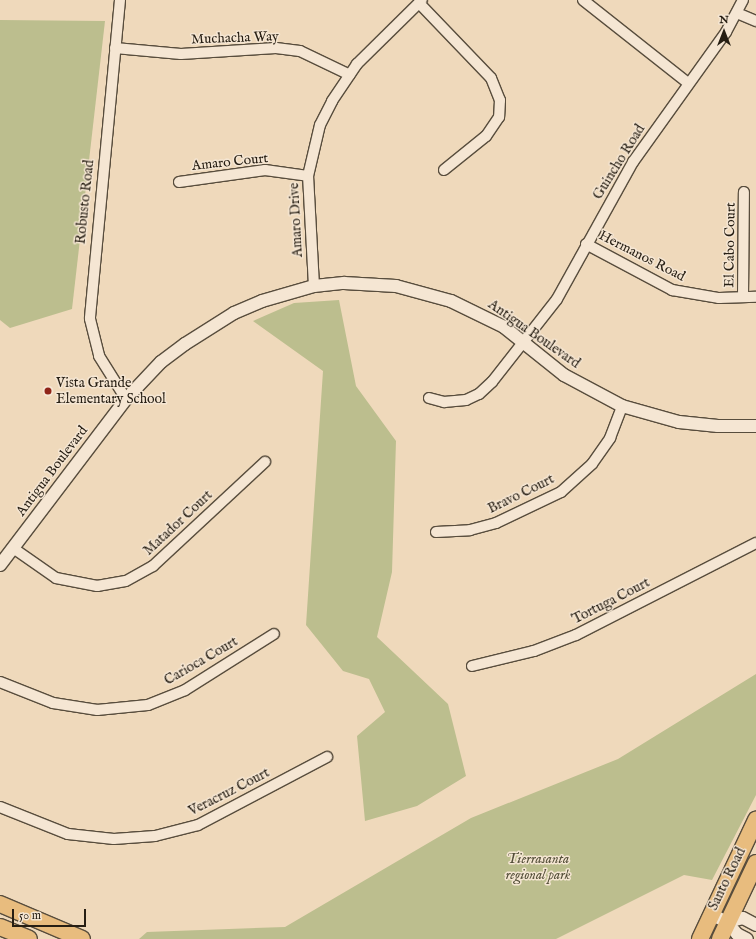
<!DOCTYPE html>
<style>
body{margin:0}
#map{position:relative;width:756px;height:939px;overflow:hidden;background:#efd9bb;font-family:"IM FELL English",serif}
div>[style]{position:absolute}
.green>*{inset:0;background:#bcbe8e}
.roads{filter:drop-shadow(1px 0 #584d3d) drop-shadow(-1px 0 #584d3d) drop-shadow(0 1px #584d3d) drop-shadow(0 -1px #584d3d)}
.minor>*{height:10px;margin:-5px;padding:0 5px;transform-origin:5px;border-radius:5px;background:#f5e6d3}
.tertiary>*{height:12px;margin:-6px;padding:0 6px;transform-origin:6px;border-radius:6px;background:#f5e6d3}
.primary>*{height:16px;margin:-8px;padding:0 8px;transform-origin:8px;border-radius:8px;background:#e8bc7e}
.dots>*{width:11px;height:11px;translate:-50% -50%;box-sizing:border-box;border:2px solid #f5e6d3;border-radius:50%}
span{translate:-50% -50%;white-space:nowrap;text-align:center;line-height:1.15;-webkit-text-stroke:3px #f5e6d3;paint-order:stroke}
.street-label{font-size:14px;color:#261e13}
.poi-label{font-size:14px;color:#261e13}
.left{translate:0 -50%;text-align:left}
.park-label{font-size:14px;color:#534e38;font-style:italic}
.north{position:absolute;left:704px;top:12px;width:40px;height:40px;-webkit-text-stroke:3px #f5e6d3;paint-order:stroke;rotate:0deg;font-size:11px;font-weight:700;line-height:16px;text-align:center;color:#261e13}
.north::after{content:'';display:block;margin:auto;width:14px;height:18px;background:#261e13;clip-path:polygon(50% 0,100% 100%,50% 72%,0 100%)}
.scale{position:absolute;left:12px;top:909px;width:74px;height:18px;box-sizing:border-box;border:2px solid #261e13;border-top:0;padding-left:5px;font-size:12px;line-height:14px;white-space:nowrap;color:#261e13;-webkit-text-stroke:3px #f5e6d3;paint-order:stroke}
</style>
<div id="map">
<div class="green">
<div style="clip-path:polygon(0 20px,105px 21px,72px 309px,10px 328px,0 320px)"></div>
<div style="clip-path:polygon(339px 300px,356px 386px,396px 441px,392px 572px,377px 637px,448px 704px,466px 776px,417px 806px,365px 821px,357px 736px,385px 712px,369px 679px,343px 671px,306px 625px,323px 371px,253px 321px,294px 303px)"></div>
<div style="clip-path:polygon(756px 674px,756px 795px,712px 880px,684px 875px,556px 939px,139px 939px,147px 932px,285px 927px,471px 818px,618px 759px)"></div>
</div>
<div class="roads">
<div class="minor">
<div style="left:120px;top:0;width:320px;rotate:95.4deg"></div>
<div style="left:90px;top:319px;width:38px;rotate:76deg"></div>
<div style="left:99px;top:356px;width:51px;rotate:57.9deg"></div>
<div style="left:583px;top:0;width:134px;rotate:38.3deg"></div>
<div style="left:419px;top:3px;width:104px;rotate:46.2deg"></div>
<div style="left:491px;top:78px;width:24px;rotate:68deg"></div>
<div style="left:500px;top:100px;width:17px;rotate:93deg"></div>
<div style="left:499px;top:117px;width:23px;rotate:124deg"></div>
<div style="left:486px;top:136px;width:54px;rotate:141deg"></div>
<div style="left:737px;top:13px;width:21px;rotate:23deg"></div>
<div style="left:115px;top:48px;width:66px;rotate:5.2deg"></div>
<div style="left:181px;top:54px;width:95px;rotate:-3.6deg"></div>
<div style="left:276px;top:48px;width:24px;rotate:7deg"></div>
<div style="left:300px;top:51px;width:55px;rotate:25.6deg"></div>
<div style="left:179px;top:182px;width:87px;rotate:-7.9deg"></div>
<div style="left:265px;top:170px;width:43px;rotate:7.9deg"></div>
<div style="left:586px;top:244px;width:98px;rotate:28.1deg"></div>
<div style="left:672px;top:290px;width:48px;rotate:9.7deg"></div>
<div style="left:719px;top:298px;width:37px;rotate:-2deg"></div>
<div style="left:314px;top:286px;width:110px;rotate:-93.1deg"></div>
<div style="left:308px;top:176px;width:52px;rotate:-76.8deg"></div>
<div style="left:320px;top:125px;width:27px;rotate:-63deg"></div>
<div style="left:332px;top:101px;width:45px;rotate:-56deg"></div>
<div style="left:357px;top:64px;width:91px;rotate:-44.6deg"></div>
<div style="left:743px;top:297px;width:105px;rotate:-89.5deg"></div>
<div style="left:429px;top:398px;width:16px;rotate:15deg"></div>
<div style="left:444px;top:402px;width:22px;rotate:-5deg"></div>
<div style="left:466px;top:400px;width:14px;rotate:-25deg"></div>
<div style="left:479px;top:394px;width:18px;rotate:-43deg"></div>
<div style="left:492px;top:382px;width:105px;rotate:-51.9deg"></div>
<div style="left:557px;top:299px;width:157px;rotate:-61deg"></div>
<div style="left:633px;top:162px;width:160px;rotate:-54.4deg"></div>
<div style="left:726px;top:32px;width:36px;rotate:-62deg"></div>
<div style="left:436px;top:532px;width:34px;rotate:-3deg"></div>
<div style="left:470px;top:530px;width:27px;rotate:-15deg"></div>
<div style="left:496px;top:523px;width:72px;rotate:-25.5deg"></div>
<div style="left:561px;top:492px;width:42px;rotate:-42.1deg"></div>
<div style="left:592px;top:464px;width:32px;rotate:-55deg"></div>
<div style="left:610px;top:438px;width:34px;rotate:-69deg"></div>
<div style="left:13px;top:548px;width:52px;rotate:34.9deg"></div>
<div style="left:56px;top:578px;width:42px;rotate:11deg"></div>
<div style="left:97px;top:586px;width:29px;rotate:-10deg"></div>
<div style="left:126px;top:581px;width:31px;rotate:-29deg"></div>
<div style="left:153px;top:566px;width:153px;rotate:-42.9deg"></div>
<div style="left:472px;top:666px;width:64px;rotate:-13.6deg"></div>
<div style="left:534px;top:651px;width:45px;rotate:-20.9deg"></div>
<div style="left:576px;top:635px;width:202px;rotate:-27.1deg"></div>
<div style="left:0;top:682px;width:57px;rotate:21.6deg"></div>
<div style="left:53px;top:703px;width:45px;rotate:9deg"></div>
<div style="left:97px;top:710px;width:51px;rotate:-5.6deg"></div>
<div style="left:148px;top:705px;width:40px;rotate:-22deg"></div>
<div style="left:185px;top:690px;width:105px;rotate:-32.2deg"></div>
<div style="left:0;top:807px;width:73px;rotate:21.7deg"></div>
<div style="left:68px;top:834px;width:46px;rotate:6.2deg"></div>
<div style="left:114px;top:839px;width:41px;rotate:-4.2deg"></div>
<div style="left:155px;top:836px;width:44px;rotate:-14.3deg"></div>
<div style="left:198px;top:825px;width:146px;rotate:-27.8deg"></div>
</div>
<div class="tertiary">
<div style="left:0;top:565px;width:208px;rotate:-52.8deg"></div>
<div style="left:126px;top:399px;width:51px;rotate:-46.6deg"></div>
<div style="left:161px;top:362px;width:30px;rotate:-37deg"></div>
<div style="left:185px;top:344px;width:58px;rotate:-32.3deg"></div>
<div style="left:234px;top:313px;width:30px;rotate:-23deg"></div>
<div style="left:262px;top:301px;width:54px;rotate:-16.1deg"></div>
<div style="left:314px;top:286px;width:30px;rotate:-6deg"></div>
<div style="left:344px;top:283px;width:52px;rotate:3.3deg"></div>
<div style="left:396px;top:286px;width:57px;rotate:15.3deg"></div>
<div style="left:451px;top:301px;width:59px;rotate:26.1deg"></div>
<div style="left:504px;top:327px;width:77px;rotate:38.7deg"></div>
<div style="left:564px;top:375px;width:66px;rotate:28.1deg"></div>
<div style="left:622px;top:406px;width:59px;rotate:15.7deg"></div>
<div style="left:679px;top:422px;width:39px;rotate:6deg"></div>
<div style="left:718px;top:426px;width:38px"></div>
<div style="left:710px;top:914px;width:19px;rotate:25deg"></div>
<div style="left:727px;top:922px;width:16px;rotate:50deg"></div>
<div style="left:737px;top:934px;width:11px;rotate:27deg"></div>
<div style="left:727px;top:922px;width:16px;rotate:-14deg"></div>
<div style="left:743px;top:918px;width:15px;rotate:28deg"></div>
</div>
<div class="primary">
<div style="left:0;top:904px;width:89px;rotate:23.1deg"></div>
<div style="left:0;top:927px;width:31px;rotate:22deg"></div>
<div style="left:700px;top:939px;width:132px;rotate:-64.8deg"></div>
<div style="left:720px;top:939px;width:84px;rotate:-64.7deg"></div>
</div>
</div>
<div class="dots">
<div style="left:48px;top:391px;background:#8f2418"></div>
</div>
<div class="street-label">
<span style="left:235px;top:38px;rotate:-2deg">Muchacha Way</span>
<span style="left:230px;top:162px;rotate:-6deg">Amaro Court</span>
<span style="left:619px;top:162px;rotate:-58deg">Guincho Road</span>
<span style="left:85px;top:202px;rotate:-84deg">Robusto Road</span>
<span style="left:296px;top:220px;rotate:-93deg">Amaro Drive</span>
<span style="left:730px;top:245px;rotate:-89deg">El Cabo Court</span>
<span style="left:642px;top:256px;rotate:27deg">Hermanos Road</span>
<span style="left:534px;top:334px;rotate:35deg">Antigua Boulevard</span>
<span style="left:52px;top:471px;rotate:-53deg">Antigua Boulevard</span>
<span style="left:521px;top:494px;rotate:-26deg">Bravo Court</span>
<span style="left:178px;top:523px;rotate:-43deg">Matador Court</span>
<span style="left:611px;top:601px;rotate:-27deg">Tortuga Court</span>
<span style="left:201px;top:661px;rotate:-30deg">Carioca Court</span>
<span style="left:229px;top:792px;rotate:-27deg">Veracruz Court</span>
<span style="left:727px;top:879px;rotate:-64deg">Santo Road</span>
</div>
<div class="poi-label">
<span class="left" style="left:56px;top:391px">Vista Grande<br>Elementary School</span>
</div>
<div class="park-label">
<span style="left:538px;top:867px">Tierrasanta<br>regional park</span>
</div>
<div class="north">N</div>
<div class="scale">50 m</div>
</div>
